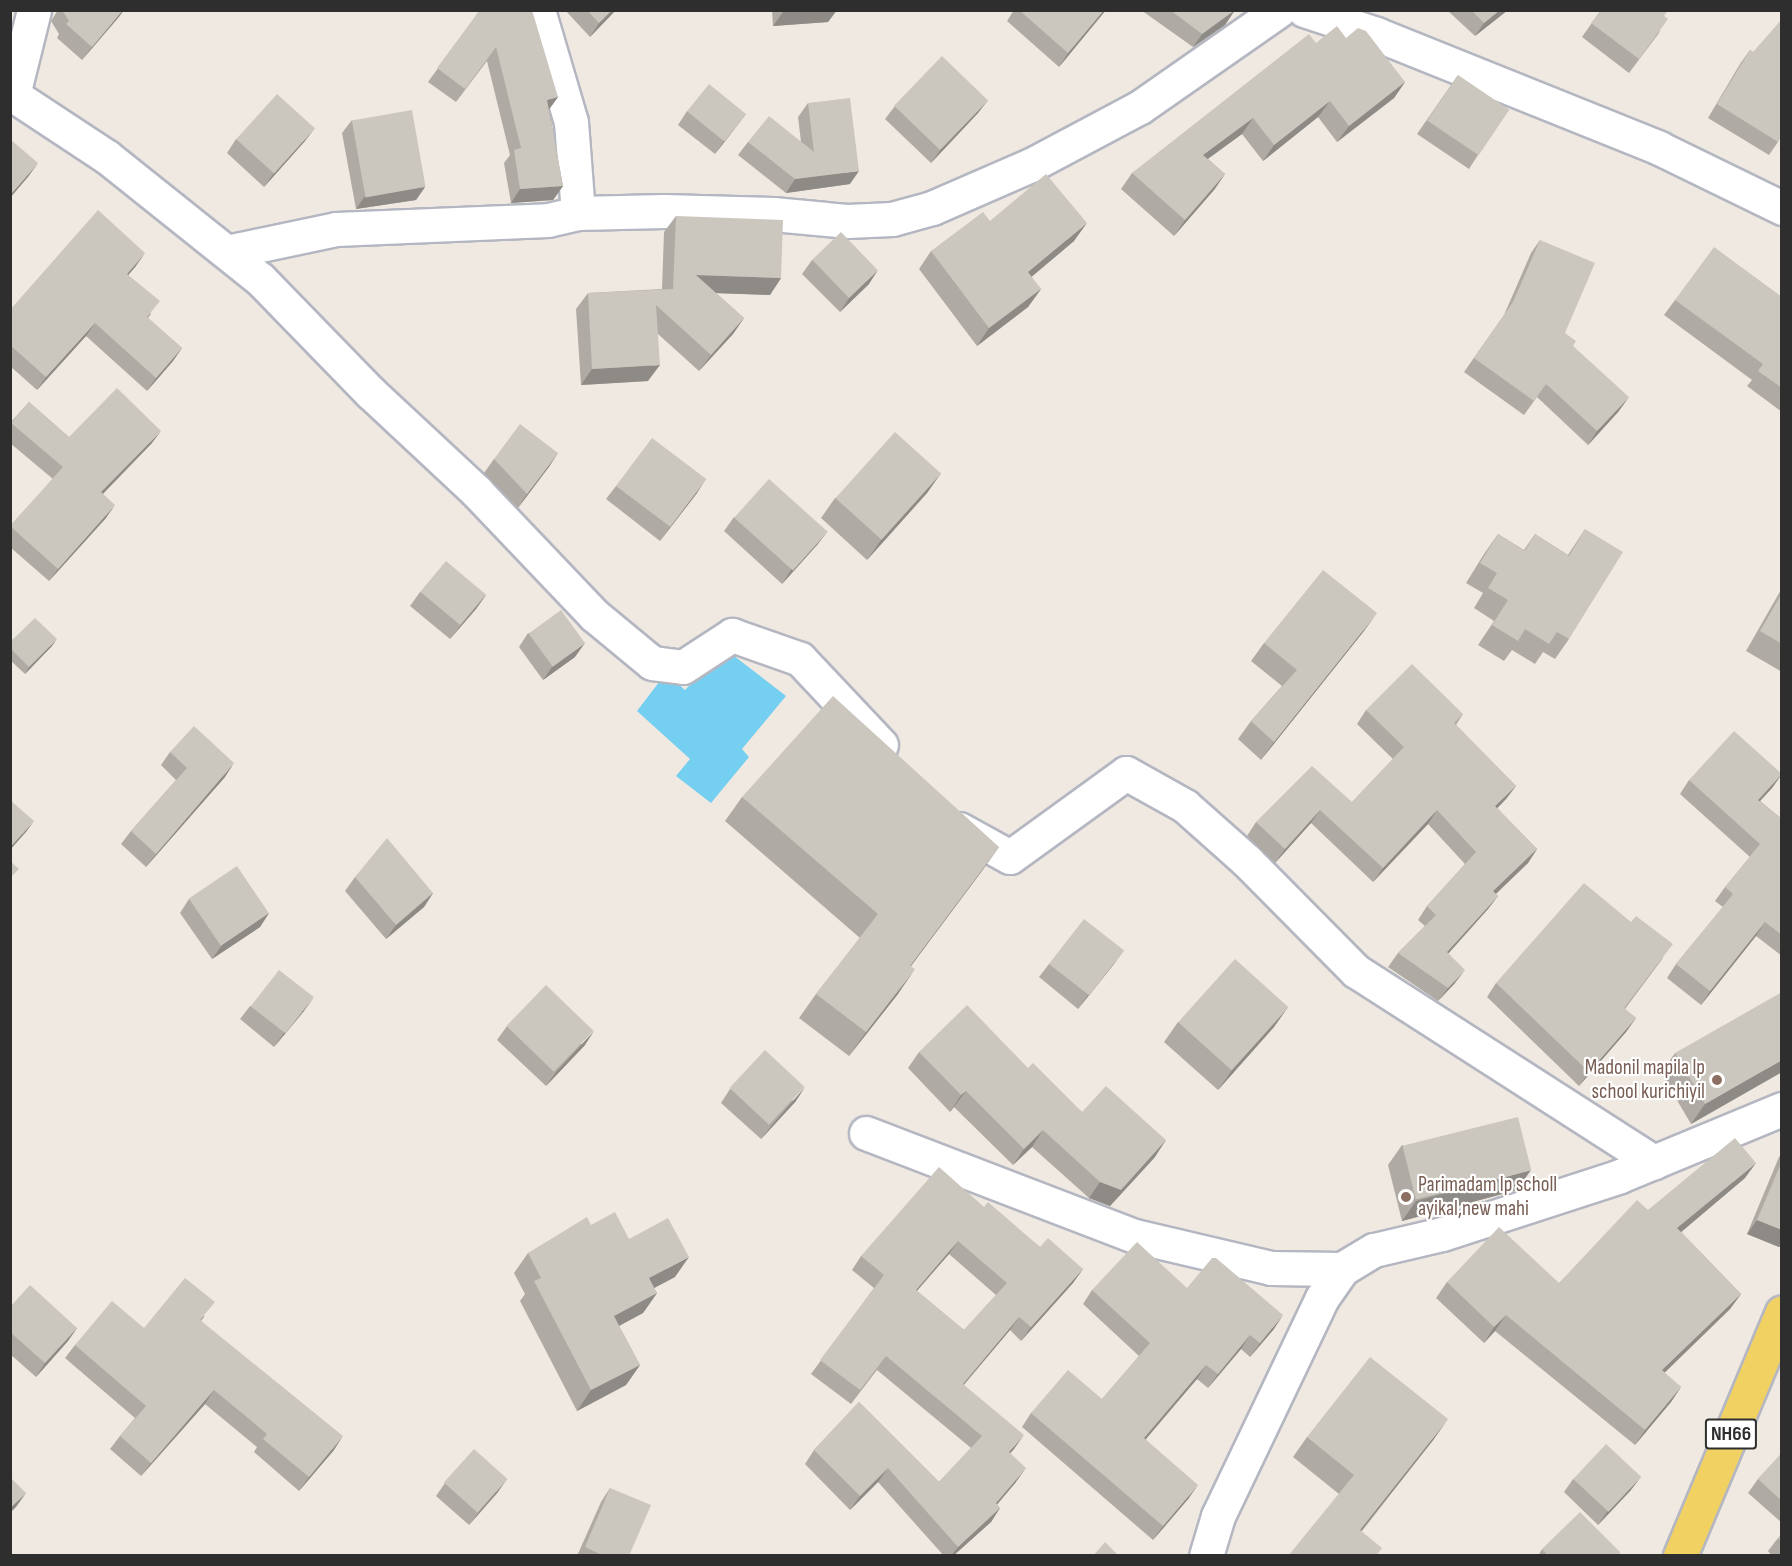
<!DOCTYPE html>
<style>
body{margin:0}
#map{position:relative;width:1792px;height:1566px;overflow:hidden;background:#efe9e1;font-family:"Sofia Sans Condensed",sans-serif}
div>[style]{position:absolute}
.water>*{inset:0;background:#75cff0}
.roads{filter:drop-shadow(2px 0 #b4b7c1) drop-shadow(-2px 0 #b4b7c1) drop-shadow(0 2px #b4b7c1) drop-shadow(0 -2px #b4b7c1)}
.street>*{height:33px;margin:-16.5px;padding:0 16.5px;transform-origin:16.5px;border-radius:16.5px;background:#fff}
.primary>*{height:33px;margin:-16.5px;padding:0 16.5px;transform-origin:16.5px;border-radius:16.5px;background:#f2d163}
.wall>*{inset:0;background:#afaba4}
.shaded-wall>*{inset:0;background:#8e8b86}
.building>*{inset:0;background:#cbc7bf;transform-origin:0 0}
.dots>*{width:16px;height:16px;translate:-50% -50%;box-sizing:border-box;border:3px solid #fff;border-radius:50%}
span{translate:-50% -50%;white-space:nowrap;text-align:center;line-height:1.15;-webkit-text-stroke:4.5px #fff;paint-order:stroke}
.shield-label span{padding:2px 4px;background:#fff;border:2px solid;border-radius:4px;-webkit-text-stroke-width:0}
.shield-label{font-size:20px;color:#2e2e2e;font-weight:700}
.education-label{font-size:21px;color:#785e54}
.right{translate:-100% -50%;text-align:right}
.left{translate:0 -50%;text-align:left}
.frame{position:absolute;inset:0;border:12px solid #2e2e2e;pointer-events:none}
</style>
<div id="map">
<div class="water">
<div style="clip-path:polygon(725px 649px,786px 696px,742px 749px,749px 757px,711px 803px,676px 776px,690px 759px,637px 711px,666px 673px,685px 690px)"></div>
</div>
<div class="roads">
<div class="street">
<div style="left:538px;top:10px;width:117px;rotate:73.6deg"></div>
<div style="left:571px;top:122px;width:91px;rotate:85.6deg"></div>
<div style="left:1304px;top:10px;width:76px;rotate:18.4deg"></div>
<div style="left:1376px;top:34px;width:305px;rotate:21.9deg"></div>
<div style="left:1659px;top:148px;width:137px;rotate:26deg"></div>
<div style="left:10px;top:93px;width:116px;rotate:33.4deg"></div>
<div style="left:107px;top:157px;width:196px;rotate:38.6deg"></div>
<div style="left:260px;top:279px;width:159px;rotate:45.8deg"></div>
<div style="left:371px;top:393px;width:145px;rotate:43deg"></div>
<div style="left:477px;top:492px;width:170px;rotate:46.4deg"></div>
<div style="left:594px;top:615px;width:75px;rotate:39.6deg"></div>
<div style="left:652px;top:663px;width:31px;rotate:7deg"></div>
<div style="left:683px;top:667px;width:59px;rotate:-33.1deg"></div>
<div style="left:732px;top:635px;width:72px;rotate:19.4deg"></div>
<div style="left:800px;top:659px;width:118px;rotate:46.7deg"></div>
<div style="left:13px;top:95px;width:88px;rotate:-76.1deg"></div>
<div style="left:227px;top:252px;width:111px;rotate:-11.9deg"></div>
<div style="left:336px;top:229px;width:212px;rotate:-2.4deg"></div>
<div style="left:548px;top:220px;width:31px;rotate:-13deg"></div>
<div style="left:578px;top:213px;width:86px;rotate:-1.3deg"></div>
<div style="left:664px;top:211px;width:109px;rotate:1.6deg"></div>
<div style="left:773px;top:214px;width:74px;rotate:5.4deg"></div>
<div style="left:847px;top:221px;width:45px;rotate:-2.5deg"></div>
<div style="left:892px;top:219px;width:41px;rotate:-15.4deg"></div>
<div style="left:932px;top:208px;width:108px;rotate:-23.5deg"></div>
<div style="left:1031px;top:165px;width:123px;rotate:-28deg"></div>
<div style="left:1140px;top:107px;width:169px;rotate:-34.9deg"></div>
<div style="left:959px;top:829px;width:58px;rotate:28.8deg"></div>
<div style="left:1010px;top:857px;width:143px;rotate:-35.9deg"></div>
<div style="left:1126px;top:773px;width:68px;rotate:29.2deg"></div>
<div style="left:1185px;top:806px;width:83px;rotate:41.6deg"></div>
<div style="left:1247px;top:861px;width:155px;rotate:45.3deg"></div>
<div style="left:1356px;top:971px;width:354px;rotate:32.7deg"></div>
<div style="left:866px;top:1133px;width:288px;rotate:21deg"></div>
<div style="left:1135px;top:1236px;width:140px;rotate:13.2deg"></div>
<div style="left:1271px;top:1268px;width:71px;rotate:0.8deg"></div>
<div style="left:1206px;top:1556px;width:42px;rotate:-73.3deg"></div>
<div style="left:1218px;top:1516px;width:242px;rotate:-64.5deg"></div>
<div style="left:1322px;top:1298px;width:35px;rotate:-55deg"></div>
<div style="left:1342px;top:1269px;width:37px;rotate:-31deg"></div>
<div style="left:1374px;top:1250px;width:70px;rotate:-13.2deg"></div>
<div style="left:1442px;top:1234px;width:187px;rotate:-18deg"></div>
<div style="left:1620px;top:1176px;width:175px;rotate:-22.5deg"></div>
</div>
<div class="primary">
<div style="left:1680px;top:1556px;width:264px;rotate:-67.3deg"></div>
</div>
</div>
<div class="wall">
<div style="clip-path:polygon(58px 10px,124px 10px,82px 60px,57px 38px,59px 34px,51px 21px)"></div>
<div style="clip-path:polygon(480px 10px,558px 97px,549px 109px,563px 186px,553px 200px,511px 203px,504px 163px,510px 155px,487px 61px,456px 102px,428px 82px)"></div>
<div style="clip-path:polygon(565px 10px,616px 10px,590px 37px)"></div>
<div style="clip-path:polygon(772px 10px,837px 10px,828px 22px,773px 26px)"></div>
<div style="clip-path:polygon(1014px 10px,1106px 10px,1059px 67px,1007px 21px)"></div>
<div style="clip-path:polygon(1141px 10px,1235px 10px,1225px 25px,1193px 47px)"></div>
<div style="clip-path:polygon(1447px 10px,1508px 10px,1475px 36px)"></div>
<div style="clip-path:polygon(1601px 10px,1664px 16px,1659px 33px,1629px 73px,1582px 37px)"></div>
<div style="clip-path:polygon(1346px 38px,1405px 82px,1394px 98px,1337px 142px,1318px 117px,1263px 161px,1242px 134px,1208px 159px,1225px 174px,1214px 190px,1174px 236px,1121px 189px,1132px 173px)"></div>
<div style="clip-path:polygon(1750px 50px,1753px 52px,1778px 142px,1769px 155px,1708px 118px,1740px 64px)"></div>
<div style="clip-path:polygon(1458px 75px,1478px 155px,1469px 169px,1417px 134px)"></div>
<div style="clip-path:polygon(988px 100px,978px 113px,931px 163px,885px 119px,895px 106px)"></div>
<div style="clip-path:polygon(808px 103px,850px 184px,786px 193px,738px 155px,748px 142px,801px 142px,798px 117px)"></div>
<div style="clip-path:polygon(687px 111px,746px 114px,715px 154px,678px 125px)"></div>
<div style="clip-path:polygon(352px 120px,425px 187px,416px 200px,356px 209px,342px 133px)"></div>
<div style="clip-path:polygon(236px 139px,305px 141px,264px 187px,227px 153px)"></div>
<div style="clip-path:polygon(676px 216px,781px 278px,770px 295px,716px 293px,744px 318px,733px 334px,699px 371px,658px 334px,648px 381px,581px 385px,576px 309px,588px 293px,662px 289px,664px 232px)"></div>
<div style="clip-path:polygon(990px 221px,1074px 241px,1031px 277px,1041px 289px,1028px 307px,977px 346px,919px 269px,931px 251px)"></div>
<div style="clip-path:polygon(1540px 240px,1565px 333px,1573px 346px,1619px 411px,1588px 445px,1537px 397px,1524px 415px,1464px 372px,1504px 315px,1531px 253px)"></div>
<div style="clip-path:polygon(812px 260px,869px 284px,840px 312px,802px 274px)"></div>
<div style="clip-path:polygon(136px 266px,128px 275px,151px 314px,148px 318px,182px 348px,173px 361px,147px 391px,86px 336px,37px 390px,10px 366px,10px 310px)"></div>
<div style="clip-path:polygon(1782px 297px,1782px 412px,1747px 386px,1752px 380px,1664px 315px,1675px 300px)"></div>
<div style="clip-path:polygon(29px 402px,69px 437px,152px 443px,103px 494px,106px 518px,49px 581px,10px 547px,10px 526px,53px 479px,10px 443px,10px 423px)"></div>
<div style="clip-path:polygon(558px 453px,518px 508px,484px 473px,494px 459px)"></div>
<div style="clip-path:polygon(941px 473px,927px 493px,867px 560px,821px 518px,835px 498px)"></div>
<div style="clip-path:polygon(616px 486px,697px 493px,660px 541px,606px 499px)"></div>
<div style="clip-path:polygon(734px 517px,827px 532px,817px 545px,782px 584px,724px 531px)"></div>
<div style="clip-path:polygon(1585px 529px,1569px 639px,1555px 659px,1543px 652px,1535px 664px,1512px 650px,1504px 661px,1478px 645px,1494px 621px,1474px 608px,1483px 593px,1466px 583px,1484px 554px,1498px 534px,1524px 550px,1535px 534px,1568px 555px)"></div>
<div style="clip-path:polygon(1782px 588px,1782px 672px,1746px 651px)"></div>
<div style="clip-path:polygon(420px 592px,486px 595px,476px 609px,450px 639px,410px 606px)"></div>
<div style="clip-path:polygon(1364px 631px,1261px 760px,1238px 739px,1251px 721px,1282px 686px,1251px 661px,1264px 643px)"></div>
<div style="clip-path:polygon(528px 633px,575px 657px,543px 680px,519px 647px)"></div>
<div style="clip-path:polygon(10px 642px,52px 646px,25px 674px,10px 660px)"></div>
<div style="clip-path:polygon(1366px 710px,1463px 714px,1456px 725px,1516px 786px,1506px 799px,1497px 808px,1537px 849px,1528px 863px,1496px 894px,1498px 896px,1488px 909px,1448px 954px,1455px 983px,1438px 1001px,1388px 967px,1398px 953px,1425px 926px,1418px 920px,1427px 906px,1465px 864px,1428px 824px,1373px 882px,1311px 823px,1275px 863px,1247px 836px,1256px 822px,1352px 802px,1393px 759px,1357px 724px)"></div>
<div style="clip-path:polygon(170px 752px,225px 777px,146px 867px,121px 844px,131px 831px,176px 780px,161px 765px)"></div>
<div style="clip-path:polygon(1782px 774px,1772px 788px,1760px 801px,1782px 819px,1782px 956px,1756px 936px,1701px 1005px,1667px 978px,1676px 964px,1723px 907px,1715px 901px,1725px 887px,1750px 857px,1680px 794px,1689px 780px)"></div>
<div style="clip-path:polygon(742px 797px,999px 847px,911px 966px,898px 994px,849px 1056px,799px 1018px,816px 994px,860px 938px,725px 821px)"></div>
<div style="clip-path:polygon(355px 877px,433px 893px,424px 907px,386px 939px,345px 891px)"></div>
<div style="clip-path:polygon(189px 899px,269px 913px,260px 927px,212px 959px,180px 913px)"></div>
<div style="clip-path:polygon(1663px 958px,1625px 1009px,1636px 1018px,1626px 1032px,1579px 1086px,1487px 997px,1496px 983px)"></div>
<div style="clip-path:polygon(1049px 964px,1114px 964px,1078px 1009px,1039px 977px)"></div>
<div style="clip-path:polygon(250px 1006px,304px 1011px,274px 1047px,240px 1019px)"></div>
<div style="clip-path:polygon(1288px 1007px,1274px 1027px,1218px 1090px,1164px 1042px,1178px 1022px)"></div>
<div style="clip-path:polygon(507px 1026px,585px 1045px,546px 1086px,497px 1040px)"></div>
<div style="clip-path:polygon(919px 1052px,1028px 1068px,1082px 1112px,1155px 1157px,1110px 1206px,1089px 1198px,1032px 1147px,1013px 1165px,954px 1107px,950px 1112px,908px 1068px)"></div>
<div style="clip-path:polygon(1675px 1053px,1782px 1072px,1691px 1124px,1661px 1073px)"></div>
<div style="clip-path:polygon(730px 1089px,796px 1101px,761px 1139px,721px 1103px)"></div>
<div style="clip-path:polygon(1402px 1145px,1517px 1190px,1402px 1221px,1388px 1165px)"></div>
<div style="clip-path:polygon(1782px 1154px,1782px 1244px,1779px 1247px,1747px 1234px,1779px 1157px)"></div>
<div style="clip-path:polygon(1745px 1178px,1681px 1232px,1741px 1294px,1730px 1309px,1664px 1373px,1681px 1387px,1671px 1402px,1635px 1445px,1495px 1331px,1484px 1343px,1436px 1298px,1447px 1282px,1559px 1283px,1648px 1210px)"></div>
<div style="clip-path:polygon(evenodd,984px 1207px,1040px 1247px,1083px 1269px,1073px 1283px,1021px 1341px,1010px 1330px,964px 1385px,1014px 1449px,1010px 1453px,1016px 1482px,997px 1505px,1000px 1508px,991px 1522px,953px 1556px,944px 1556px,878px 1482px,850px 1510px,805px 1464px,814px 1450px,859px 1402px,939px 1482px,971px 1448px,877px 1370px,851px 1404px,811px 1374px,874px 1288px,852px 1270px,861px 1256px,984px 1207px,949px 1254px,996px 1295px,964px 1330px,917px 1291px,949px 1254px)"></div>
<div style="clip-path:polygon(591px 1225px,629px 1239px,675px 1277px,654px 1288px,657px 1293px,643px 1313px,619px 1326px,640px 1365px,626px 1385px,577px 1411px,520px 1301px,525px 1294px,514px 1273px,528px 1253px)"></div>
<div style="clip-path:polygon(1187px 1288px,1274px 1329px,1250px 1357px,1241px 1349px,1208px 1388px,1197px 1379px,1145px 1439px,1189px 1498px,1153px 1540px,1022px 1427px,1031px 1413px,1102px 1399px,1139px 1356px,1083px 1304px,1092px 1290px)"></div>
<div style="clip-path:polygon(10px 1307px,77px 1328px,68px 1341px,36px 1377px,10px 1354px)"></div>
<div style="clip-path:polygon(205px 1316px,201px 1321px,334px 1450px,299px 1491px,254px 1452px,257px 1447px,205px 1404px,141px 1476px,110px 1449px,120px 1436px,135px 1418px,65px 1358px,75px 1345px,144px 1328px)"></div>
<div style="clip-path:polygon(1307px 1437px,1434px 1439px,1362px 1531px,1377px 1556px,1339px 1494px,1293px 1457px)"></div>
<div style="clip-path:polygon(1782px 1453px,1782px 1523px,1748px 1493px,1758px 1479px)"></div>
<div style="clip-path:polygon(1573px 1479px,1631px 1490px,1598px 1525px,1564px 1492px)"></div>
<div style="clip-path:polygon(445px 1483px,498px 1492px,469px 1525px,436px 1496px)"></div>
<div style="clip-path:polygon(610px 1488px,629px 1556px,577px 1556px,601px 1502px)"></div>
<div style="clip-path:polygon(1782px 1534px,1782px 1556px,1772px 1556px,1768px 1551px,1778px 1538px)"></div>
<div style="clip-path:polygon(1542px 1549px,1620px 1552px,1618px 1556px,1538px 1556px)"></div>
</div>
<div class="shaded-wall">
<div style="clip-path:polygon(123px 10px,124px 10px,119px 17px,82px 60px,92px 47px)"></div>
<div style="clip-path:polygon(612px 10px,616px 10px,590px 37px,599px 23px)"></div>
<div style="clip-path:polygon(811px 10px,837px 10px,828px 22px,773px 26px,783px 12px)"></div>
<div style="clip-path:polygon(1104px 10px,1106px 10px,1059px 67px,1068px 53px)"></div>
<div style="clip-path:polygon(1235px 10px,1225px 25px,1193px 47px,1202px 34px)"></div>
<div style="clip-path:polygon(1500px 10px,1508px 10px,1475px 36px,1484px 23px)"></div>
<div style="clip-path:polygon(1405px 82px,1394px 98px,1337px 142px,1349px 126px)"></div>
<div style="clip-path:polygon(558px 97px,548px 111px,547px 100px)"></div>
<div style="clip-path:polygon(988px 100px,978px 113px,931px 163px,941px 149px)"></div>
<div style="clip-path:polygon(1330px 101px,1318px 117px,1263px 161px,1274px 145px)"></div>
<div style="clip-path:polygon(746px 114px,736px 127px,715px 154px,724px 141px)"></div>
<div style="clip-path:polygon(1253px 118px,1242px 134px,1191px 171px,1203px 155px)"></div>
<div style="clip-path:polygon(315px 128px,305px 141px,264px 187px,274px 173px)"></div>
<div style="clip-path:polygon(38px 163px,28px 177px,10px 198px,10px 195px)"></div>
<div style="clip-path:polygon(859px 171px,850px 184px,786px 193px,795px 179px)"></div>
<div style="clip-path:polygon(1225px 174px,1214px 190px,1174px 236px,1185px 220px)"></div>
<div style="clip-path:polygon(563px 186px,553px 200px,511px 203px,520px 189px)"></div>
<div style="clip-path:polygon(425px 187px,416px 200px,356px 209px,365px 196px)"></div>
<div style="clip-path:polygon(1087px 223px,1074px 241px,1016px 290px,1028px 272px)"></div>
<div style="clip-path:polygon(145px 253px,136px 266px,118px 287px,127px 274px)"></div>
<div style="clip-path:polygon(878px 270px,869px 284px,840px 312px,849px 298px)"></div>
<div style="clip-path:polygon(696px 275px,781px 278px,770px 295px,684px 292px)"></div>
<div style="clip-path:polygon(1041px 289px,1028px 307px,977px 346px,989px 328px)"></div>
<div style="clip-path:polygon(744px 318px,733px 334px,699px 371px,711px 355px)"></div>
<div style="clip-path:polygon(95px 323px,86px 336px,37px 390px,46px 377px)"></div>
<div style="clip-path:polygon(182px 348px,173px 361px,147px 391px,156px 378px)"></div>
<div style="clip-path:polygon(660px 365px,648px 381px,581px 385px,592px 369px)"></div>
<div style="clip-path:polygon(1629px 397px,1619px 411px,1588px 445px,1597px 431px)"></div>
<div style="clip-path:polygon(161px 431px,152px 443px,92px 505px,101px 492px)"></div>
<div style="clip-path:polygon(558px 453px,549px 467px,518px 508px,527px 494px)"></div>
<div style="clip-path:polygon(941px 473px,927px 493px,867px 560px,881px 540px)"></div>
<div style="clip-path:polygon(706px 479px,697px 493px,660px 541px,670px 527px)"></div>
<div style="clip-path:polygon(115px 505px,106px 518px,49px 581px,58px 569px)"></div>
<div style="clip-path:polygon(827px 532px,817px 545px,782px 584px,791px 570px)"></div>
<div style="clip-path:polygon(486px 595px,476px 609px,450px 639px,460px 626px)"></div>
<div style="clip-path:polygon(1377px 613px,1364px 631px,1261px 760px,1274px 742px)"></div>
<div style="clip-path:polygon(57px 639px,52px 646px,25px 674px,29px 667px)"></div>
<div style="clip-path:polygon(585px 643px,575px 657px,543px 680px,552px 667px)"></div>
<div style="clip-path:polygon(234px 763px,225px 777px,146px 867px,156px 854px)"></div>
<div style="clip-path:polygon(1782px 774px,1772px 788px,1749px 813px,1758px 800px)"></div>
<div style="clip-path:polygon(1516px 786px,1506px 799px,1486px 820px,1495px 806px)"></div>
<div style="clip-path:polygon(1320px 810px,1311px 823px,1275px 863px,1285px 849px)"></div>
<div style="clip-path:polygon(1437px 810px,1428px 824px,1373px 882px,1383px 868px)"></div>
<div style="clip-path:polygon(34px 821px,26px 832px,10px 850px,10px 847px)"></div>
<div style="clip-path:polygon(999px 847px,982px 871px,893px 990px,910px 966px)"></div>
<div style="clip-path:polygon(1537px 849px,1528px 863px,1484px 905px,1493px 891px)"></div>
<div style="clip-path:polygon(433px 893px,424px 907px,386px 939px,396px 925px)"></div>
<div style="clip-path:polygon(1498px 896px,1488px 909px,1437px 966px,1447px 952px)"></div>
<div style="clip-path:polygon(269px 913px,260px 927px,212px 959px,222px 945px)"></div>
<div style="clip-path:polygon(1765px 922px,1756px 936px,1701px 1005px,1710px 991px)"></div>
<div style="clip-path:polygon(1124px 950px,1114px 964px,1078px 1009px,1088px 995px)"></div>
<div style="clip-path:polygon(915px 969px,898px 994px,849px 1056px,866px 1032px)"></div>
<div style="clip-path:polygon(1465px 970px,1455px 983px,1438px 1001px,1448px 988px)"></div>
<div style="clip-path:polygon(314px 997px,304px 1011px,274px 1047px,284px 1033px)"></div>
<div style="clip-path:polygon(1288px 1007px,1274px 1027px,1218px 1090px,1232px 1070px)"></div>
<div style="clip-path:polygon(1636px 1018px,1626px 1032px,1579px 1086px,1589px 1072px)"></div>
<div style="clip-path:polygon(594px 1031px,585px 1045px,546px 1086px,556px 1072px)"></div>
<div style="clip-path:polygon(1782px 1060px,1782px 1072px,1691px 1124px,1705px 1104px)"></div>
<div style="clip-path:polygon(805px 1087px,796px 1101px,761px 1139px,771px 1126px)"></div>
<div style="clip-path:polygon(966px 1091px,954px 1107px,950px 1112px,961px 1095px)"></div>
<div style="clip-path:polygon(1043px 1130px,1032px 1147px,1013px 1165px,1024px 1149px)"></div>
<div style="clip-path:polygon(1166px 1140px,1155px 1157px,1110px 1206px,1089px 1198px,1100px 1182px)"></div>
<div style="clip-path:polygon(1756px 1163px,1745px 1178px,1667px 1244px,1677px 1228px)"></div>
<div style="clip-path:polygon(1531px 1170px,1517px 1190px,1402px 1221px,1416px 1201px)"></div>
<div style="clip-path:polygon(1757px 1220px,1782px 1230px,1782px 1244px,1779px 1247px,1747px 1234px)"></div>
<div style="clip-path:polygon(958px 1241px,949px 1254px,906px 1303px,916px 1290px)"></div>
<div style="clip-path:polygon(689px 1257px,675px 1277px,635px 1298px,649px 1278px)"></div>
<div style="clip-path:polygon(1083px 1269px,1073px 1283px,1021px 1341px,1031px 1327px)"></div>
<div style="clip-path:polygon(657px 1293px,643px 1313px,600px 1336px,614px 1316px)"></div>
<div style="clip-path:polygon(1741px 1294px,1730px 1309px,1651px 1386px,1662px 1370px)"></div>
<div style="clip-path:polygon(1283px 1315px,1274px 1329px,1250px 1357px,1260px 1343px)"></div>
<div style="clip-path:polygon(1506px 1315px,1495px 1331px,1484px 1343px,1494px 1327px)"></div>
<div style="clip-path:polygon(1019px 1317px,1010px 1330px,953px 1397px,963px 1384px)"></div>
<div style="clip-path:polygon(77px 1328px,68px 1341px,36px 1377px,45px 1363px)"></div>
<div style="clip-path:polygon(1250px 1335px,1241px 1349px,1208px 1388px,1218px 1374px)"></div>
<div style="clip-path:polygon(640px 1365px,626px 1385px,577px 1411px,591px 1390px)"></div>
<div style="clip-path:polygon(1206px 1365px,1197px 1379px,1135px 1452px,1144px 1438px)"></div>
<div style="clip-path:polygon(1681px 1387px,1671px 1402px,1635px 1445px,1645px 1430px)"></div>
<div style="clip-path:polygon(214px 1390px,205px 1404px,141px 1476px,151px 1463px)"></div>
<div style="clip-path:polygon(1448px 1419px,1434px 1439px,1346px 1550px,1360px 1530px)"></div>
<div style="clip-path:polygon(1024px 1435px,1014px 1449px,999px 1466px,1009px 1452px)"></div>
<div style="clip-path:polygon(343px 1436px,334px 1450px,299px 1491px,309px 1477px)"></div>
<div style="clip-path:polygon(888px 1468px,878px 1482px,850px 1510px,860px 1496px)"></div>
<div style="clip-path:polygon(1026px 1468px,1016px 1482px,986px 1517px,996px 1503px)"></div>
<div style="clip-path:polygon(1641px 1477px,1631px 1490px,1598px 1525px,1607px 1512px)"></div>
<div style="clip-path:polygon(507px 1479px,498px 1492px,469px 1525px,479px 1512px)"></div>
<div style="clip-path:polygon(1198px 1485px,1189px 1498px,1153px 1540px,1163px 1526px)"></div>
<div style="clip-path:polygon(26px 1493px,16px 1507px,10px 1513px,10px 1508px)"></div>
<div style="clip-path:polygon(1000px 1508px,991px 1522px,953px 1556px,951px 1556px,958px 1547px)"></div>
</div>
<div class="building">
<div style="clip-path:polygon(62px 10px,123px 10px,92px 47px,66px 24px,69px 21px)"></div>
<div style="clip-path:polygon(480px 10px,532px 10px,558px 97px,547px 100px,563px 186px,520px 189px,514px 150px,521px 148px,496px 47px,465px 89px,437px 68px)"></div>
<div style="clip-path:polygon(587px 10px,612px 10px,599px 23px)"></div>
<div style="clip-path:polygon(782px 10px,811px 10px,783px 12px)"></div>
<div style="clip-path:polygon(1019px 10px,1104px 10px,1068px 53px)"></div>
<div style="clip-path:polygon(1170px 10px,1235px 10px,1202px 34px)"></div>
<div style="clip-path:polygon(1471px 10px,1500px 10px,1484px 23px)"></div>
<div style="clip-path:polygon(1601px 10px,1668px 10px,1664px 16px,1668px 19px,1639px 59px,1591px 23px)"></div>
<div style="clip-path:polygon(1782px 19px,1782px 136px,1778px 142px,1717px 104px,1750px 50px,1753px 52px)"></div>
<div style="clip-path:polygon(1337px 26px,1346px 38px,1358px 28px,1366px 31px,1405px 82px,1349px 126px,1330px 101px,1274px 145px,1253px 118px,1203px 155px,1225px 174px,1185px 220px,1132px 173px,1309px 34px,1316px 43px)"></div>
<div style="left:942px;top:56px;width:64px;height:69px;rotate:44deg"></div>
<div style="left:1458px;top:75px;width:62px;height:55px;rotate:34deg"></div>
<div style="left:709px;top:84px;width:48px;height:35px;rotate:39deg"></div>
<div style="left:277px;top:94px;width:51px;height:61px;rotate:42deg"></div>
<div style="clip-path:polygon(850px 98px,859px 171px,795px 179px,748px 142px,769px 116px,814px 152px,808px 103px)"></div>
<div style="left:412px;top:110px;width:78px;height:61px;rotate:80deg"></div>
<div style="clip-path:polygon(10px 139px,38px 163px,10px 195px)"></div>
<div style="clip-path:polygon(1046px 174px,1087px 223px,1028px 272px,1041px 289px,989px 328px,931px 251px,983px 212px,990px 221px)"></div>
<div style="clip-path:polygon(98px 210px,145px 253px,127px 274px,160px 301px,147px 317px,182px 348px,156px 378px,95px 323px,46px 377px,10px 345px,10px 310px)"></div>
<div style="clip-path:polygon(676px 216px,783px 220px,781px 278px,696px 275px,744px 318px,711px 355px,656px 305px,660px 365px,592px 369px,588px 293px,673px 289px)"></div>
<div style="left:841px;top:232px;width:53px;height:40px;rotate:46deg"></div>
<div style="clip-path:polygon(1540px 240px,1595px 263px,1565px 333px,1576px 341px,1573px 346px,1629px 397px,1597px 431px,1546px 384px,1534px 401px,1474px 358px,1513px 302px)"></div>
<div style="clip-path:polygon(1714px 247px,1782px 297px,1782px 388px,1758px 371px,1763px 364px,1675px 300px)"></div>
<div style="clip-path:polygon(117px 388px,161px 431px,101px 492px,115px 505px,58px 569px,10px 526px,63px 467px,11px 423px,29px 402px,69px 437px)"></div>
<div style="clip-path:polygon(520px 424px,558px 453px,527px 494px,494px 459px)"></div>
<div style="left:895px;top:432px;width:62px;height:89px;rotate:42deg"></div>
<div style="left:652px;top:438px;width:68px;height:60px;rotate:37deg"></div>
<div style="left:769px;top:479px;width:79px;height:52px;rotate:42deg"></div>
<div style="clip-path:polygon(1585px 529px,1623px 552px,1569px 639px,1557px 632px,1549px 644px,1525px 629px,1518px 641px,1492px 625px,1508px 600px,1488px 588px,1497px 573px,1480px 563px,1498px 534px,1525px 551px,1535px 534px,1569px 556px)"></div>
<div style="left:446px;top:561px;width:52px;height:40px;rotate:40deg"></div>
<div style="clip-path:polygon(1323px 570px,1377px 613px,1274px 742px,1251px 721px,1297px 670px,1264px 643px)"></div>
<div style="clip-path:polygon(1782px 593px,1782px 644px,1760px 631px)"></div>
<div style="left:561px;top:610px;width:41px;height:40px;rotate:54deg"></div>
<div style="clip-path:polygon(35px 618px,57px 639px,29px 667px,10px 648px,10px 642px)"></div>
<div style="clip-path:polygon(1412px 664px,1463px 714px,1454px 723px,1516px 786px,1495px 806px,1537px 849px,1493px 891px,1498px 896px,1447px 952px,1465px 970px,1448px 988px,1398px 953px,1436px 915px,1427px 906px,1476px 852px,1437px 810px,1383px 868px,1320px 810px,1285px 849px,1256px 822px,1312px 766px,1352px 802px,1404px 747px,1366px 710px)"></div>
<div style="clip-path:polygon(833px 696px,999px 847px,910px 966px,915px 969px,866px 1032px,816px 994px,878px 914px,742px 797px)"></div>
<div style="clip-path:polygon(194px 726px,234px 763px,156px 854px,131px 831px,187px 768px,170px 752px)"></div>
<div style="clip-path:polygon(1734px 731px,1782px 774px,1758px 800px,1782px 819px,1782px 935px,1765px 922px,1710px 991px,1676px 964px,1733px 894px,1725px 887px,1760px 844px,1689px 780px)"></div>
<div style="clip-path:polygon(10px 800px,34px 821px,10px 847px)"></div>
<div style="clip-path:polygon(387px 838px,433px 893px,396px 925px,355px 877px)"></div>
<div style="clip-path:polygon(10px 861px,19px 869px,10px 878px)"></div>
<div style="left:237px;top:866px;width:57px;height:58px;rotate:56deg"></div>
<div style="clip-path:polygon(1584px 883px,1631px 922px,1636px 916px,1673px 944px,1624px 1008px,1636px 1018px,1589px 1072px,1496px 983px)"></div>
<div style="left:1084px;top:919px;width:51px;height:57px;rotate:38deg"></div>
<div style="left:1235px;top:959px;width:72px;height:85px;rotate:42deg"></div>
<div style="left:279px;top:970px;width:44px;height:46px;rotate:38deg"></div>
<div style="left:546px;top:985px;width:66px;height:57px;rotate:44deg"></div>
<div style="clip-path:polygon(1782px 992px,1782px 1060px,1705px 1104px,1675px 1053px)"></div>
<div style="clip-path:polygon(967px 1005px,1028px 1068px,1033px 1063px,1082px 1112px,1106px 1086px,1166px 1140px,1121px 1190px,1100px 1182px,1043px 1130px,1024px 1149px,966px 1091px,961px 1095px,919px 1052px)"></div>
<div style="left:765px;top:1050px;width:54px;height:52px;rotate:43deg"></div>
<div style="left:1518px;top:1117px;width:55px;height:119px;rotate:76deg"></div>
<div style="clip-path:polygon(1735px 1138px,1756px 1163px,1677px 1228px,1741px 1294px,1662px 1370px,1681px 1387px,1645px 1430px,1506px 1315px,1494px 1327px,1447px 1282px,1499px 1227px,1559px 1283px,1637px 1200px,1648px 1210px)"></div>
<div style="clip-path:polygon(1782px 1161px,1782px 1230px,1757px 1220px)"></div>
<div style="clip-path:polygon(evenodd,939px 1167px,984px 1207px,988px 1202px,1040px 1247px,1048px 1238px,1083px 1269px,1031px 1327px,1019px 1317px,963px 1384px,1024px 1435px,1009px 1452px,1026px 1468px,996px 1503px,1000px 1508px,958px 1547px,888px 1468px,860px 1496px,814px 1450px,859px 1402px,939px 1482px,982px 1436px,886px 1356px,860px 1390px,820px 1360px,884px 1275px,861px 1256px,939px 1167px,958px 1241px,1007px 1283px,964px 1330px,916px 1290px,958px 1241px)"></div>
<div style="clip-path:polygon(615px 1212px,629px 1239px,668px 1218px,689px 1257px,649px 1278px,657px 1293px,614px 1316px,640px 1365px,591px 1390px,534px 1281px,541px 1278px,528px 1253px,587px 1217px,591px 1225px)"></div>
<div style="clip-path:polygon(1137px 1242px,1187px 1288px,1212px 1258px,1216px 1258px,1283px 1315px,1260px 1343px,1250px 1335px,1218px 1374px,1206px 1365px,1144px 1438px,1198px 1485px,1163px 1526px,1031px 1413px,1068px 1370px,1102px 1399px,1150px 1343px,1092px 1290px)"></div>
<div style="clip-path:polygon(185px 1278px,215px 1302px,200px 1320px,343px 1436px,309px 1477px,263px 1439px,267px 1434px,214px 1390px,151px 1463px,120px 1436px,146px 1406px,75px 1345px,112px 1301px,144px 1328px)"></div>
<div style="clip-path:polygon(30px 1285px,77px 1328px,45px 1363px,10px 1332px,10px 1307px)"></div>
<div style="clip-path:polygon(1370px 1357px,1448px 1419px,1360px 1530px,1382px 1548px,1376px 1556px,1288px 1556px,1354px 1475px,1307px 1437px)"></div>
<div style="left:1606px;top:1444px;width:48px;height:48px;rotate:43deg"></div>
<div style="left:474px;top:1449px;width:45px;height:45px;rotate:42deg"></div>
<div style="clip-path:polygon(1782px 1453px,1782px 1501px,1758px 1479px)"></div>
<div style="clip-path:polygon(10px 1477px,26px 1493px,10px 1508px)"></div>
<div style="clip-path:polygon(610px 1488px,651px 1505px,629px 1556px,604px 1556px,585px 1547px)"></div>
<div style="clip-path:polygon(1580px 1512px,1620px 1552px,1617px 1556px,1548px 1556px,1542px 1549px)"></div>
<div style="clip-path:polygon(1782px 1534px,1782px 1542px,1778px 1538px)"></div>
<div style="clip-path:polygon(1105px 1542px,1119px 1556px,1093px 1556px)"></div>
</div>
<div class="dots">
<div style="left:1717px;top:1080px;background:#8d6e63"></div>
<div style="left:1406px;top:1197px;background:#8d6e63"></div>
</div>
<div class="shield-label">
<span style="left:1731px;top:1434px">NH66</span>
</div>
<div class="education-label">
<span class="right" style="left:1705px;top:1080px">Madonil mapila lp<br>school kurichiyil</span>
<span class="left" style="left:1418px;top:1197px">Parimadam lp scholl<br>ayikal,new mahi</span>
</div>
<div class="frame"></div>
</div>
